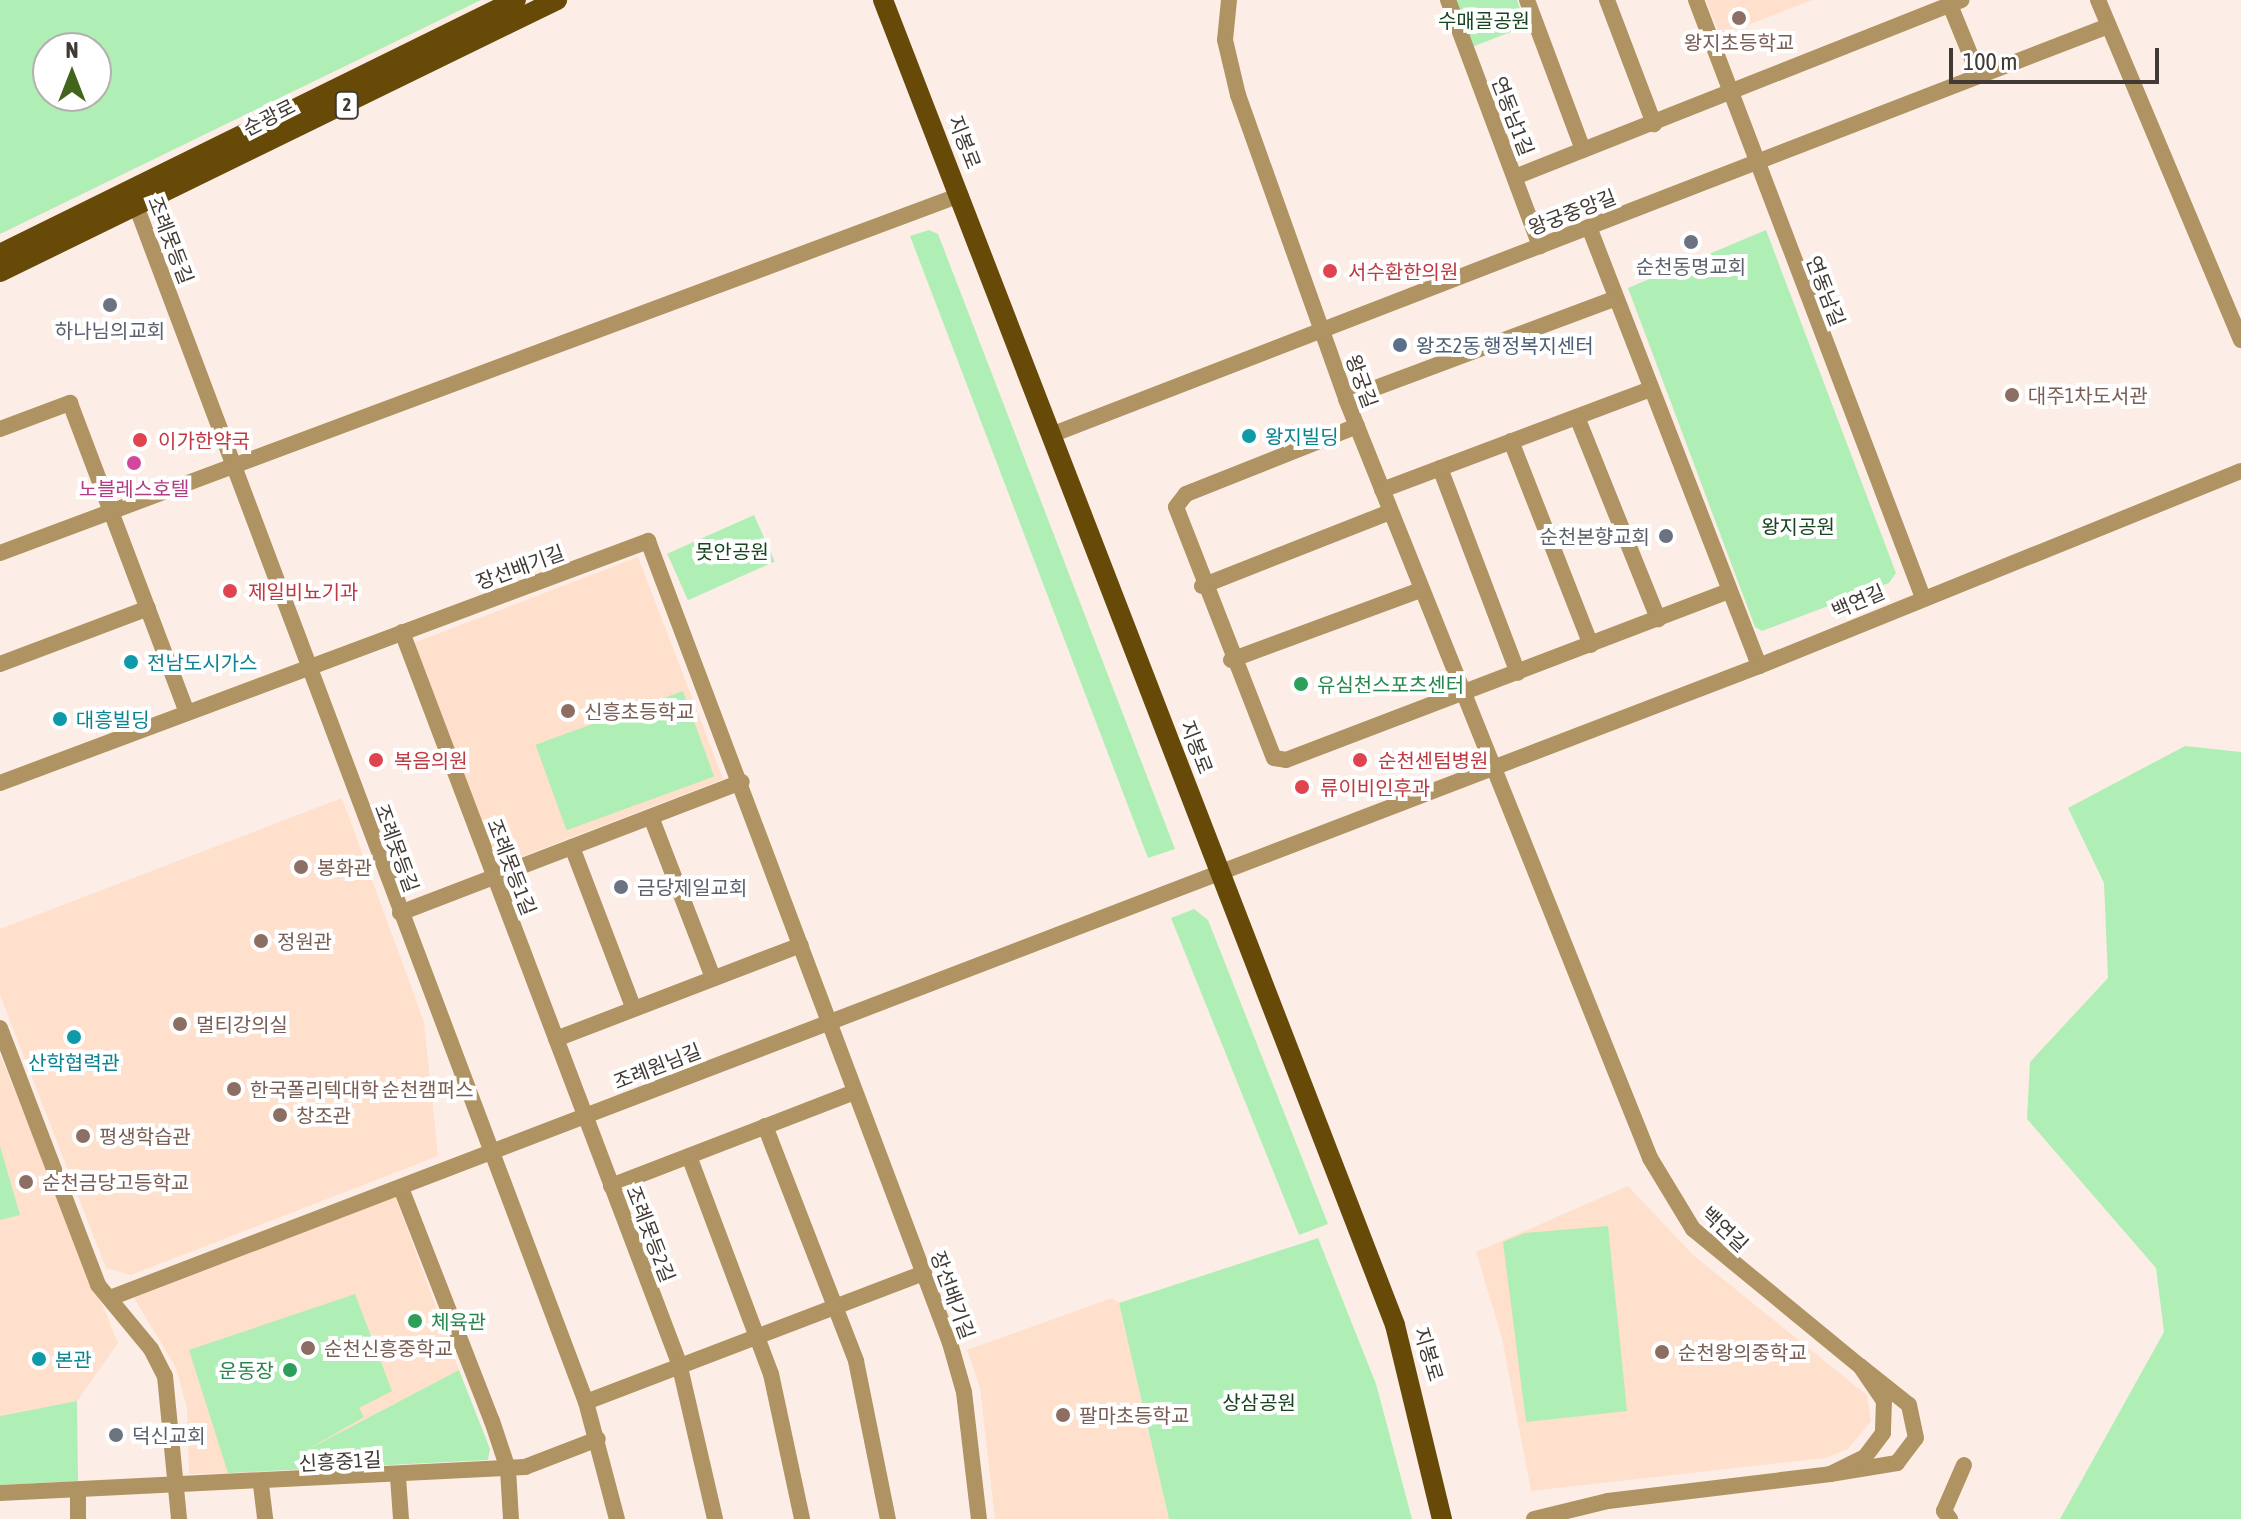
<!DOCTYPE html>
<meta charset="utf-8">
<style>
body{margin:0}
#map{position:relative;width:2241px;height:1519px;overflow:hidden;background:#fceee6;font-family:"Asap Condensed","Noto Sans KR",sans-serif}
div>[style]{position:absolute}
.built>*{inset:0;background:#fee0cd;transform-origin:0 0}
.green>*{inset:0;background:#afeeb4;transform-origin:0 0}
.minor>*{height:16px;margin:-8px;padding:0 8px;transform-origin:8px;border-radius:8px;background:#b09362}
.major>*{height:20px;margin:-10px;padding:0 10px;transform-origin:10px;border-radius:10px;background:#674908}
.dots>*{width:22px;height:22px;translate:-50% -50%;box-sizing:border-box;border:4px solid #fff;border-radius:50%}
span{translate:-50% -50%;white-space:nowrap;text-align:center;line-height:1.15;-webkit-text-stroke:8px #fff;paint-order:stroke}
.shield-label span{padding:2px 6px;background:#fff;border:2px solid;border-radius:6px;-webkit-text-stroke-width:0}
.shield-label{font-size:18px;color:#413933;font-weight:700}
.park-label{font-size:20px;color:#17451f}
.education-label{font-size:20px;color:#785e54}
.left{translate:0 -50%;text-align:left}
.street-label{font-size:20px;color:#413933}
.worship-label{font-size:20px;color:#5b616d}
.right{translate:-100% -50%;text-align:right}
.health-label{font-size:20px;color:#be3a42}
.service-label{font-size:20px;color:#4e5e75}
.culture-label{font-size:20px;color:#0d838f}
.hotel-label{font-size:20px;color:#b23c85}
.leisure-label{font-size:20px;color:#27864d}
.north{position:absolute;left:32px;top:32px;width:80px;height:80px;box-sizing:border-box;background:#fff;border:2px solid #b3b0ad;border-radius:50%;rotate:0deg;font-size:22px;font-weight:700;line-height:32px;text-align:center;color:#413933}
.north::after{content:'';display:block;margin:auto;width:28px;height:36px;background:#43641b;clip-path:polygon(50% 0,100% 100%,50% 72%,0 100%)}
.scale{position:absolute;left:1949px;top:48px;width:210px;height:36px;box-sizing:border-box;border:4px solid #413933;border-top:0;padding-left:10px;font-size:24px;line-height:28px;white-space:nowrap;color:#413933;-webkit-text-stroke:6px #fff;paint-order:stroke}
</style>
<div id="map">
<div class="built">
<div style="clip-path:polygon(1706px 0,1812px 0,1720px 36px)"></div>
<div style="left:638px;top:557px;width:238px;height:241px;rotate:69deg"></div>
<div style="clip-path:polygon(342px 798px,424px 1022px,438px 1156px,131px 1275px,106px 1268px,0 995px,0 929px)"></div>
<div style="clip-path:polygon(0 1055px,118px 1343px,77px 1401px,0 1416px)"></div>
<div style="clip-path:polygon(1628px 1186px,1693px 1255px,1867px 1395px,1871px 1421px,1848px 1449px,1825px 1458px,1531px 1491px,1502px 1338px,1476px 1252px)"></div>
<div style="clip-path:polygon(395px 1196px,459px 1370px,266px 1472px,189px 1474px,187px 1408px,176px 1368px,134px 1298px)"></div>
<div style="clip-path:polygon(1112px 1298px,1119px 1303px,1169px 1519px,995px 1519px,980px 1388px,967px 1350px)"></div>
</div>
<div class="green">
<div style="clip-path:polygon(evenodd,0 0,481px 0,0 234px,0 0,48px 48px,96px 48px,96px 96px,48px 96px,48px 48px)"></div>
<div style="clip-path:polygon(1453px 0,1517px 0,1526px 26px,1472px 47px)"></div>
<div style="clip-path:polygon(929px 230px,938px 234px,1175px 849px,1148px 858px,910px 236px)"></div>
<div style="clip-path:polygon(1766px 230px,1896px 573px,1889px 583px,1762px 631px,1755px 627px,1628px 288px)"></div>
<div style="left:754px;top:515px;width:51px;height:95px;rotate:66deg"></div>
<div style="left:683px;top:691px;width:91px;height:157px;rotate:70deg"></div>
<div style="clip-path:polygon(2185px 746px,2241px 752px,2241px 1519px,2060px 1519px,2164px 1332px,2156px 1268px,2027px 1119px,2030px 1062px,2108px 978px,2104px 883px,2068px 808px)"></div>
<div style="clip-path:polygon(1194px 909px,1208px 920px,1328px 1224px,1299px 1235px,1171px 918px)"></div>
<div style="clip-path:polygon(0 1146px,20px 1215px,0 1220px)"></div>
<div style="clip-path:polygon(1608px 1226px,1627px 1411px,1526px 1422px,1503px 1242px,1525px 1233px)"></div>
<div style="clip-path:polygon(1318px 1238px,1376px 1384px,1412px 1519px,1169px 1519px,1119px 1303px)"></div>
<div style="clip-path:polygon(355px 1294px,392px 1391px,359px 1408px,364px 1417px,303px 1452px,459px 1370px,490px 1449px,488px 1460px,228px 1473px,189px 1350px)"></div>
<div style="clip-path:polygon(77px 1401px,78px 1481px,0 1485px,0 1416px)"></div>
</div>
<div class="minor">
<div style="left:1229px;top:0;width:40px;rotate:95.7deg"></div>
<div style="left:1225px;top:40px;width:57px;rotate:76.7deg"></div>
<div style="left:1238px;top:95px;width:323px;rotate:70.4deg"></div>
<div style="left:1346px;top:399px;width:818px;rotate:68.17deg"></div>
<div style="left:1650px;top:1158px;width:83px;rotate:58.8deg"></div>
<div style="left:1693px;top:1229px;width:216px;rotate:39.4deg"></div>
<div style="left:1448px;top:0;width:263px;rotate:69.5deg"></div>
<div style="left:1527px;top:0;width:160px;rotate:69.5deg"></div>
<div style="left:1583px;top:150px;width:407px;rotate:-21.6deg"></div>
<div style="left:1607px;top:0;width:133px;rotate:69.2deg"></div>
<div style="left:1696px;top:0;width:636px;rotate:69.2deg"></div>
<div style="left:1948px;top:0;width:82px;rotate:67.8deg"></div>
<div style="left:2098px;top:0;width:369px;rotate:67.2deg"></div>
<div style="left:1515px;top:177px;width:73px;rotate:-21.7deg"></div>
<div style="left:132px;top:195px;width:1290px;rotate:69.39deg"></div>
<div style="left:586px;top:1402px;width:121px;rotate:75.2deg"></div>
<div style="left:1589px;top:227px;width:471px;rotate:68.8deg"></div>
<div style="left:1346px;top:399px;width:288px;rotate:-20.5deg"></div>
<div style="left:1577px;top:417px;width:218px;rotate:68.1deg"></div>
<div style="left:1357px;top:426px;width:184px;rotate:158.3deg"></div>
<div style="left:1186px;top:494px;width:16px;rotate:128deg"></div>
<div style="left:1176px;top:507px;width:269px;rotate:68.7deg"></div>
<div style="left:1274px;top:758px;width:12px;rotate:9deg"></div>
<div style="left:1286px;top:760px;width:474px;rotate:-20.9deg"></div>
<div style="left:0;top:429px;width:75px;rotate:-20.4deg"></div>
<div style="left:70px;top:403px;width:331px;rotate:69.3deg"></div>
<div style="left:1051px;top:435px;width:1133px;rotate:-21.15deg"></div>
<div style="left:1511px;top:441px;width:219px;rotate:68.6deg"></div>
<div style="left:1440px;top:468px;width:219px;rotate:69.2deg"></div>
<div style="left:1382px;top:490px;width:287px;rotate:-20.6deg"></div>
<div style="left:0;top:553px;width:1025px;rotate:-20.45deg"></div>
<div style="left:1202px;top:586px;width:202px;rotate:-21.5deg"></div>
<div style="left:402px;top:632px;width:782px;rotate:69.25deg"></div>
<div style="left:679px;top:1363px;width:160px;rotate:77deg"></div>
<div style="left:1231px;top:660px;width:202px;rotate:-20.3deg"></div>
<div style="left:0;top:664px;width:158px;rotate:-20.7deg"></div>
<div style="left:0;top:783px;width:692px;rotate:-20.48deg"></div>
<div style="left:648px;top:541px;width:857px;rotate:69.37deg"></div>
<div style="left:950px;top:1343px;width:51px;rotate:74.1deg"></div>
<div style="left:964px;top:1392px;width:128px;rotate:83.3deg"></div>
<div style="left:651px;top:817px;width:173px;rotate:68.9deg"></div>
<div style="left:572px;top:847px;width:173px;rotate:69.1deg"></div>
<div style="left:400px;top:913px;width:366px;rotate:-21deg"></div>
<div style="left:0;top:1028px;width:275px;rotate:69.1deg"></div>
<div style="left:98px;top:1285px;width:83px;rotate:50.4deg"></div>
<div style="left:151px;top:1349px;width:30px;rotate:63deg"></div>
<div style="left:165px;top:1376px;width:144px;rotate:84.4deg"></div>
<div style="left:556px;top:1039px;width:262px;rotate:-21deg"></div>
<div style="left:765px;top:1126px;width:252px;rotate:68.8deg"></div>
<div style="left:856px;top:1361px;width:161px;rotate:78.6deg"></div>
<div style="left:689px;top:1156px;width:233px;rotate:69.4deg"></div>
<div style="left:771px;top:1374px;width:148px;rotate:77.9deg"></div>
<div style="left:611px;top:1186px;width:261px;rotate:-21.1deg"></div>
<div style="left:401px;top:1188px;width:250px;rotate:68.7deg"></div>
<div style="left:492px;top:1421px;width:51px;rotate:71.6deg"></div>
<div style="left:508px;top:1469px;width:50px;rotate:86.6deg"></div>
<div style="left:110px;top:1298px;width:1766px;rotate:-20.97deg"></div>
<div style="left:1759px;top:666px;width:520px;rotate:-22.03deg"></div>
<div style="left:586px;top:1402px;width:362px;rotate:-20.9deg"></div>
<div style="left:398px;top:1477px;width:42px;rotate:85.9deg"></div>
<div style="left:261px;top:1485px;width:34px;rotate:83deg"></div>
<div style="left:78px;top:1492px;width:27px;rotate:90deg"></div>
<div style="left:0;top:1493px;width:526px;rotate:-2.84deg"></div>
<div style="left:525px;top:1467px;width:78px;rotate:-21deg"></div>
<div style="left:1534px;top:1519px;width:76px;rotate:-13.7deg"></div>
<div style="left:1608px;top:1501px;width:224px;rotate:-6.9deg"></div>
<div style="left:1830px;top:1474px;width:68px;rotate:-9.3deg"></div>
<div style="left:1897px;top:1463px;width:31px;rotate:-53deg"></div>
<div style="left:1916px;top:1438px;width:34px;rotate:-102deg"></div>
<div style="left:1909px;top:1405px;width:63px;rotate:-141.5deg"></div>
<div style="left:1860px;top:1366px;width:42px;rotate:55.6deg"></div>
<div style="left:1884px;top:1401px;width:32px;rotate:92deg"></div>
<div style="left:1883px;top:1433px;width:30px;rotate:127deg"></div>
<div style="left:1865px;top:1457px;width:39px;rotate:154deg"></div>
<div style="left:1950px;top:1519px;width:10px;rotate:-127deg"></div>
<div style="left:1944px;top:1511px;width:50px;rotate:-66.5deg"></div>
</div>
<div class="major">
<div style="left:883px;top:0;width:1420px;rotate:68.87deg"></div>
<div style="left:1395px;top:1325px;width:200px;rotate:76.4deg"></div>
<div style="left:0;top:254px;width:575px;rotate:-26.21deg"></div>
<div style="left:0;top:272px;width:620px;rotate:-26.03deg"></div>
</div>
<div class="dots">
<div style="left:1739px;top:18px;background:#8d6e63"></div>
<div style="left:1691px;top:242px;background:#6b7280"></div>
<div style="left:1330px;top:271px;background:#e0444e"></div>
<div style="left:110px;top:305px;background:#6b7280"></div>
<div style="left:1400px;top:345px;background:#5c6f8a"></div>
<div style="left:2012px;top:395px;background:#8d6e63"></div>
<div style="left:1249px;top:436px;background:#0f9aa8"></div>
<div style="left:140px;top:440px;background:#e0444e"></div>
<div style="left:134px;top:463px;background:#d1479c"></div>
<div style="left:1666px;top:536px;background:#6b7280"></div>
<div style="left:230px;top:591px;background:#e0444e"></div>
<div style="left:131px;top:662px;background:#0f9aa8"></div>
<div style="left:1301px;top:684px;background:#2e9e5b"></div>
<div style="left:568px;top:711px;background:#8d6e63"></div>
<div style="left:60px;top:719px;background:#0f9aa8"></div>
<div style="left:376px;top:760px;background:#e0444e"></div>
<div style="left:1360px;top:760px;background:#e0444e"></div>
<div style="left:1302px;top:787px;background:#e0444e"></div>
<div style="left:301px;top:867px;background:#8d6e63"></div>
<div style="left:621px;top:887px;background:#6b7280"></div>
<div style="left:261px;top:941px;background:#8d6e63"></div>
<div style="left:180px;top:1024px;background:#8d6e63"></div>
<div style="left:74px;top:1037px;background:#0f9aa8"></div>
<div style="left:234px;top:1089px;background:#8d6e63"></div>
<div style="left:280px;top:1115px;background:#8d6e63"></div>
<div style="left:83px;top:1136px;background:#8d6e63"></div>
<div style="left:26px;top:1182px;background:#8d6e63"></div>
<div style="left:415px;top:1321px;background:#2e9e5b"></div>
<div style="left:308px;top:1348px;background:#8d6e63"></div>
<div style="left:1662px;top:1352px;background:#8d6e63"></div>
<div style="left:39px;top:1359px;background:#0f9aa8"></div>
<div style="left:290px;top:1370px;background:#2e9e5b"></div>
<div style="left:1063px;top:1415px;background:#8d6e63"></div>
<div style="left:116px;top:1435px;background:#6b7280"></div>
</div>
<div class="shield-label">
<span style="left:347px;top:105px">2</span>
</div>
<div class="park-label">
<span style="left:1484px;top:20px">수매골공원</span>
<span style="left:1798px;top:526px">왕지공원</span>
<span style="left:732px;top:551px">못안공원</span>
<span style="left:1259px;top:1402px">상삼공원</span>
</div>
<div class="education-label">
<span style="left:1739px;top:42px">왕지초등학교</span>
<span class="left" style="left:2028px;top:395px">대주1차도서관</span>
<span class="left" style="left:584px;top:711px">신흥초등학교</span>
<span class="left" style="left:317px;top:867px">봉화관</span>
<span class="left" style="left:277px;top:941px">정원관</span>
<span class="left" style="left:196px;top:1024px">멀티강의실</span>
<span class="left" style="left:250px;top:1089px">한국폴리텍대학 순천캠퍼스</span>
<span class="left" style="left:296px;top:1115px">창조관</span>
<span class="left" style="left:99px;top:1136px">평생학습관</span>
<span class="left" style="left:42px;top:1182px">순천금당고등학교</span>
<span class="left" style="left:324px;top:1348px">순천신흥중학교</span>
<span class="left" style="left:1678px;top:1352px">순천왕의중학교</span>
<span class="left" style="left:1079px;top:1415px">팔마초등학교</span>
</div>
<div class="street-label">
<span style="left:1513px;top:116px;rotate:69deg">연동남1길</span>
<span style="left:269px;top:117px;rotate:-27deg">순광로</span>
<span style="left:965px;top:142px;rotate:69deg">지봉로</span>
<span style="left:1572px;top:212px;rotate:-21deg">왕궁중앙길</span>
<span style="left:171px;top:240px;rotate:69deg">조례못등길</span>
<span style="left:1826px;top:291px;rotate:69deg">연동남길</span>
<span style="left:1362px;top:381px;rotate:70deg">왕궁길</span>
<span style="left:520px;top:567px;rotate:-20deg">장선배기길</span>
<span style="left:1858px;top:601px;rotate:-23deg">백연길</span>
<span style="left:1197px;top:747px;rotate:69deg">지봉로</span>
<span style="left:397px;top:848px;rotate:70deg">조례못등길</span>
<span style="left:512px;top:867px;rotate:69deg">조례못등1길</span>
<span style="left:657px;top:1066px;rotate:-21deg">조례원님길</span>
<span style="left:1725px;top:1229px;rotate:43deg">백연길</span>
<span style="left:651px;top:1234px;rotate:69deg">조례못등2길</span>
<span style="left:953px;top:1295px;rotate:70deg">장선배기길</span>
<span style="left:1429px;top:1354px;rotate:73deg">지봉로</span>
<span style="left:340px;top:1461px;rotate:-3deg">신흥중1길</span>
</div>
<div class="worship-label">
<span style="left:1691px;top:266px">순천동명교회</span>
<span style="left:110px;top:330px">하나님의교회</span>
<span class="right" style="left:1650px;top:536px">순천본향교회</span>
<span class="left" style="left:637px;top:887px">금당제일교회</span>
<span class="left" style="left:132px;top:1435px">덕신교회</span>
</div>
<div class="health-label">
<span class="left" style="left:1348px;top:271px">서수환한의원</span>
<span class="left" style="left:158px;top:440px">이가한약국</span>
<span class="left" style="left:248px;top:591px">제일비뇨기과</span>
<span class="left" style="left:394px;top:760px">복음의원</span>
<span class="left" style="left:1378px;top:760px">순천센텀병원</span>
<span class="left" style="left:1320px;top:787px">류이비인후과</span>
</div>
<div class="service-label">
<span class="left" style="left:1416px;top:345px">왕조2동 행정복지센터</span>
</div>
<div class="culture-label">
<span class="left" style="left:1265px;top:436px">왕지빌딩</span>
<span class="left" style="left:147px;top:662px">전남도시가스</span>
<span class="left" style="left:76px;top:719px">대흥빌딩</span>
<span style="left:74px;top:1062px">산학협력관</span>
<span class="left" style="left:55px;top:1359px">본관</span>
</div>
<div class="hotel-label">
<span style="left:134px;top:488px">노블레스호텔</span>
</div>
<div class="leisure-label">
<span class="left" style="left:1317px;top:684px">유심천스포츠센터</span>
<span class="left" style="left:431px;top:1321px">체육관</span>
<span class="right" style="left:274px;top:1370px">운동장</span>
</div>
<div class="north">N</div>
<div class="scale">100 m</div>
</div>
